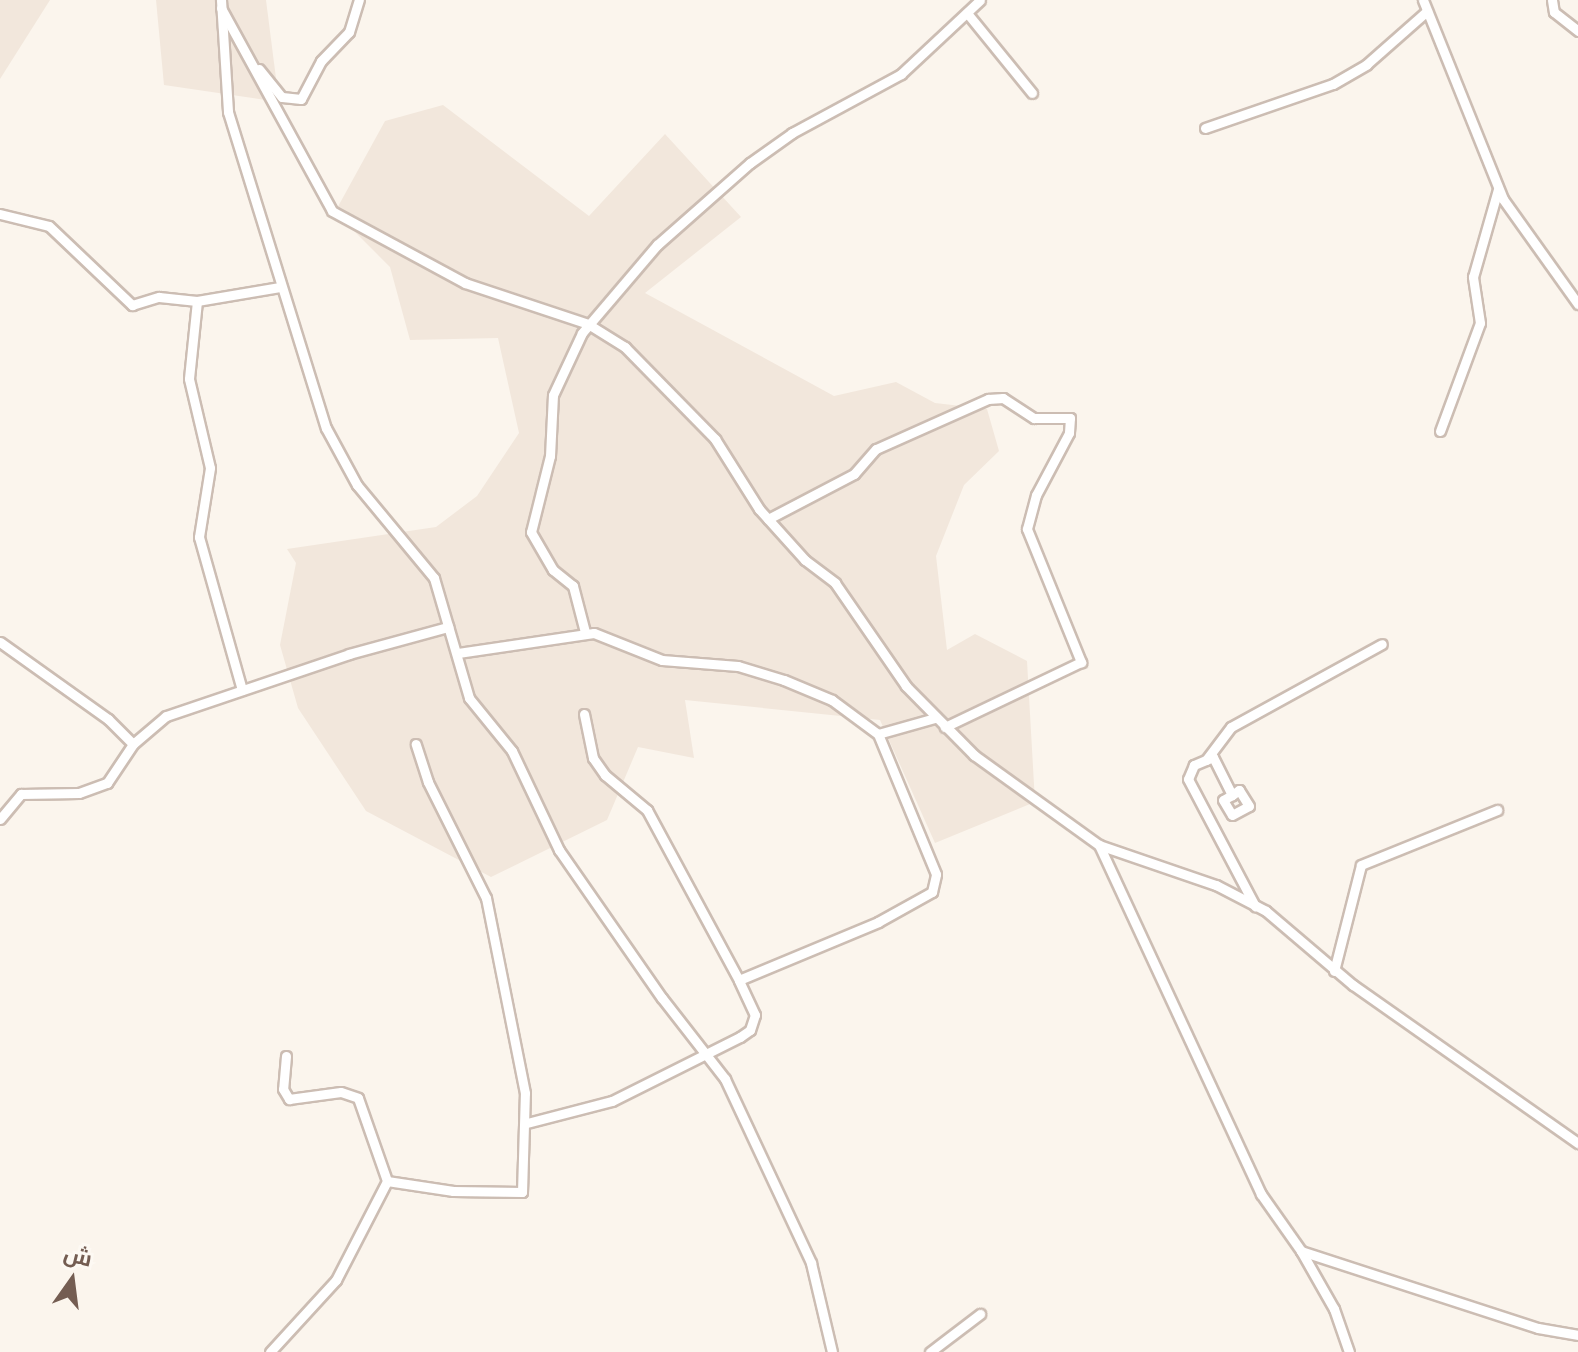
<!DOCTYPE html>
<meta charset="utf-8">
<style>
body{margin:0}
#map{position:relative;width:1578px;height:1352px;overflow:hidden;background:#fbf5ed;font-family:Roboto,Cairo,sans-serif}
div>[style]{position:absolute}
.residential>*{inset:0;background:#f2e7dc}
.roads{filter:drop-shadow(2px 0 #ccbdb3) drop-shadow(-2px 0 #ccbdb3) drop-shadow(0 2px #ccbdb3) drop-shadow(0 -2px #ccbdb3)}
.street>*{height:9px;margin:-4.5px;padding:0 4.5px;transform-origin:4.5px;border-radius:4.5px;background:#fff}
span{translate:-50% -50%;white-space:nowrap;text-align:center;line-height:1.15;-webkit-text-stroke:7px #fdf9f3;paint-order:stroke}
.north{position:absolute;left:32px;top:1240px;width:80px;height:80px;-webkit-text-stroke:6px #fdf9f3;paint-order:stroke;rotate:14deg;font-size:22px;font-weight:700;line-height:32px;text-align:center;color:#745d52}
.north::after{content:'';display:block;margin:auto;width:28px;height:36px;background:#745d52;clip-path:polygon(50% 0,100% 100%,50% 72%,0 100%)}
</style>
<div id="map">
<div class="residential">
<div style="clip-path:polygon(0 0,50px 0,0 79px)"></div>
<div style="clip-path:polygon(156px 0,266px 0,279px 102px,164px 85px)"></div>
<div style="clip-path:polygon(443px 105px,589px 216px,665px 134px,741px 217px,645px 293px,834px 396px,896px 382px,935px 403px,987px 409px,999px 451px,964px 485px,936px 556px,947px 650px,975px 634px,1027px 661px,1035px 802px,935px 843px,880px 720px,685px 700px,694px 758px,638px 747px,607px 820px,491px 877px,366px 811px,298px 708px,280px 645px,296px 563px,287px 549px,436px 527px,477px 496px,519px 433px,498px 338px,410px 340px,390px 267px,335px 212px,385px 121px)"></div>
</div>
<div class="roads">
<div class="street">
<div style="left:221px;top:0;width:112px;rotate:86.4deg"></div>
<div style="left:228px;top:112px;width:331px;rotate:72.8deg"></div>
<div style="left:326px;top:428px;width:65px;rotate:61.5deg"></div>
<div style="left:357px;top:485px;width:121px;rotate:50.4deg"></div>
<div style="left:434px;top:578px;width:125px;rotate:73.7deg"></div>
<div style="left:469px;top:698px;width:68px;rotate:50.9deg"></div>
<div style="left:512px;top:751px;width:110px;rotate:64.6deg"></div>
<div style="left:559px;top:850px;width:180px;rotate:55.2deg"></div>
<div style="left:662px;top:998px;width:103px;rotate:52.1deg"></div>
<div style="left:725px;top:1079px;width:203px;rotate:64.9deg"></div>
<div style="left:811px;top:1263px;width:91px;rotate:76.7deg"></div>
<div style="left:1423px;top:0;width:214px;rotate:68.1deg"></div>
<div style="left:1503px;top:199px;width:129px;rotate:54.5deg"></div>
<div style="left:1552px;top:0;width:12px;rotate:81deg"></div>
<div style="left:1554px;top:12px;width:31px;rotate:38deg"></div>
<div style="left:221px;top:8px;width:231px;rotate:61.3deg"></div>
<div style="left:332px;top:211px;width:151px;rotate:28.4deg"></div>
<div style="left:465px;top:283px;width:130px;rotate:18.4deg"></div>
<div style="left:588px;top:324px;width:44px;rotate:31.9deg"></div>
<div style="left:625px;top:347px;width:129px;rotate:45.6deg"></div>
<div style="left:715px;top:439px;width:83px;rotate:57.8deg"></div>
<div style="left:759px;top:509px;width:69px;rotate:48deg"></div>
<div style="left:805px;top:560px;width:38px;rotate:37deg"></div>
<div style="left:835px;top:583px;width:125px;rotate:55.4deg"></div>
<div style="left:906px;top:686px;width:97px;rotate:45.4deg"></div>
<div style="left:974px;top:755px;width:154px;rotate:35.8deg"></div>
<div style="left:1099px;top:845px;width:124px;rotate:18.9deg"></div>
<div style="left:1216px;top:885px;width:56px;rotate:27.5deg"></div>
<div style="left:1266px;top:911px;width:114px;rotate:40.4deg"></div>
<div style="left:1353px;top:985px;width:275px;rotate:35.1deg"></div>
<div style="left:967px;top:13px;width:103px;rotate:50.9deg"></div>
<div style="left:259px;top:69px;width:36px;rotate:51deg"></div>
<div style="left:282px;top:97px;width:19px;rotate:6deg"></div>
<div style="left:301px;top:99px;width:43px;rotate:-62.2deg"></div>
<div style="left:321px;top:61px;width:40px;rotate:-46deg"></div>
<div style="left:349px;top:32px;width:34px;rotate:-73deg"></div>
<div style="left:1205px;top:128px;width:135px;rotate:-19deg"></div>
<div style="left:1333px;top:84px;width:39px;rotate:-30deg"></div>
<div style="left:1367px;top:64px;width:80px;rotate:-41.5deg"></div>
<div style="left:0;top:214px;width:50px;rotate:13.8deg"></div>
<div style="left:49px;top:226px;width:115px;rotate:43.6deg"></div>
<div style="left:132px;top:305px;width:28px;rotate:-17deg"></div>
<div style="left:159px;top:297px;width:38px;rotate:6deg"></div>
<div style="left:197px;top:301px;width:84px;rotate:-9.6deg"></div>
<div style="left:197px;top:301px;width:78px;rotate:95.9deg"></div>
<div style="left:189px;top:379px;width:91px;rotate:76.7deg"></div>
<div style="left:210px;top:468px;width:70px;rotate:99.1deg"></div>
<div style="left:199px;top:537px;width:159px;rotate:74.3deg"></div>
<div style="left:1440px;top:431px;width:115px;rotate:-69.7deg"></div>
<div style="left:1480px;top:323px;width:47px;rotate:-98.7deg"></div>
<div style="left:1473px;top:277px;width:91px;rotate:-74.1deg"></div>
<div style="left:768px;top:519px;width:97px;rotate:-27.6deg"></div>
<div style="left:854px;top:474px;width:33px;rotate:-49deg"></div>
<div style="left:876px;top:449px;width:123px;rotate:-24.1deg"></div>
<div style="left:988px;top:399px;width:15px;rotate:-4deg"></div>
<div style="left:1003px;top:398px;width:37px;rotate:33deg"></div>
<div style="left:1034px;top:418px;width:36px"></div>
<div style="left:1070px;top:418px;width:15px;rotate:94deg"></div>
<div style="left:1069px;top:433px;width:70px;rotate:118deg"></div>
<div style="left:1036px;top:495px;width:35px;rotate:105deg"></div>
<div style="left:1027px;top:529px;width:144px;rotate:67.9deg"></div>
<div style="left:1081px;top:662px;width:151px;rotate:154.5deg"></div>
<div style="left:585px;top:632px;width:48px;rotate:-104.6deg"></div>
<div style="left:573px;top:586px;width:26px;rotate:-141deg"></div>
<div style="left:553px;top:570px;width:44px;rotate:-120.1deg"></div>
<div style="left:531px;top:532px;width:78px;rotate:-76deg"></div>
<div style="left:550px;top:456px;width:61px;rotate:-87.2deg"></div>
<div style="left:553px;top:395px;width:68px;rotate:-64.9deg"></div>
<div style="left:582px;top:333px;width:116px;rotate:-49.6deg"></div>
<div style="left:657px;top:245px;width:124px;rotate:-41.4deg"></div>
<div style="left:750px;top:163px;width:52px;rotate:-35.5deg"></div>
<div style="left:792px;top:133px;width:124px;rotate:-28.4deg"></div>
<div style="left:901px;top:74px;width:108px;rotate:-43.1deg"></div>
<div style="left:0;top:642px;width:133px;rotate:35.5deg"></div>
<div style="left:108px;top:719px;width:35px;rotate:45deg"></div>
<div style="left:458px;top:653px;width:137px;rotate:-8.4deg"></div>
<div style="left:594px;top:633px;width:73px;rotate:21.7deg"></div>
<div style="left:662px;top:660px;width:76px;rotate:4.5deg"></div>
<div style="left:738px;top:666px;width:48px;rotate:16.9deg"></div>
<div style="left:784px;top:680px;width:52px;rotate:22.6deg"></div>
<div style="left:832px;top:700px;width:57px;rotate:36.5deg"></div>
<div style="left:584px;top:714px;width:45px;rotate:78.4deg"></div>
<div style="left:593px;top:758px;width:21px;rotate:55deg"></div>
<div style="left:605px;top:775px;width:55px;rotate:39.8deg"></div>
<div style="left:647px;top:810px;width:193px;rotate:61.6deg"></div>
<div style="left:1206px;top:760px;width:41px;rotate:-52.9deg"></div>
<div style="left:1231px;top:727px;width:172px;rotate:-28.8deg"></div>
<div style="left:1232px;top:795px;width:10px;rotate:151deg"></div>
<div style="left:1223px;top:800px;width:17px;rotate:59deg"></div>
<div style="left:1232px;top:815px;width:19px;rotate:-28deg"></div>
<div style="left:1249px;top:806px;width:19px;rotate:-122deg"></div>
<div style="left:1239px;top:790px;width:9px;rotate:144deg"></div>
<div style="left:1232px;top:795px;width:42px;rotate:-116.6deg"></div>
<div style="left:1213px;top:757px;width:21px;rotate:157deg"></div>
<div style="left:1194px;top:765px;width:15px;rotate:113deg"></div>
<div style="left:1188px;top:779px;width:144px;rotate:62.2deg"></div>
<div style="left:0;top:819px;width:33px;rotate:-50deg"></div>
<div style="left:21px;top:794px;width:58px;rotate:-1deg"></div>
<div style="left:79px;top:793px;width:30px;rotate:-20deg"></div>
<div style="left:107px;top:783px;width:47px;rotate:-56.3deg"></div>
<div style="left:133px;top:744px;width:43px;rotate:-40.3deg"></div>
<div style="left:166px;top:716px;width:193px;rotate:-18.7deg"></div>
<div style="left:349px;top:654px;width:103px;rotate:-15.3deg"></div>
<div style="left:1099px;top:845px;width:385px;rotate:65.1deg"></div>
<div style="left:1261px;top:1194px;width:70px;rotate:54.9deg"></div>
<div style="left:1334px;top:971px;width:109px;rotate:-75.7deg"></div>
<div style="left:1361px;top:865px;width:147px;rotate:-22deg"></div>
<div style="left:286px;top:1056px;width:33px;rotate:95deg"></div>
<div style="left:283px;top:1089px;width:12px;rotate:59deg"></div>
<div style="left:289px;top:1099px;width:52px;rotate:-7.7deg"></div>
<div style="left:341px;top:1092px;width:18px;rotate:19deg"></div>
<div style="left:358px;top:1098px;width:88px;rotate:70.7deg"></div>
<div style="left:527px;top:1123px;width:88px;rotate:-14.5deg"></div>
<div style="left:612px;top:1101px;width:143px;rotate:-26.6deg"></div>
<div style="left:740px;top:1037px;width:12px;rotate:-35deg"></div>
<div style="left:750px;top:1030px;width:16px;rotate:-72deg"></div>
<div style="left:755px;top:1015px;width:38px;rotate:-115deg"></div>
<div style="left:739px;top:980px;width:151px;rotate:-22.6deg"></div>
<div style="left:878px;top:922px;width:62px;rotate:-29.1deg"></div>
<div style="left:932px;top:892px;width:18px;rotate:-77deg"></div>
<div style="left:936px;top:874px;width:152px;rotate:-112.5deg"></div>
<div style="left:878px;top:734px;width:59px;rotate:-15.7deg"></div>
<div style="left:270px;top:1352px;width:98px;rotate:-47.5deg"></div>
<div style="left:336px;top:1280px;width:111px;rotate:-62.7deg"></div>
<div style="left:387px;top:1181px;width:67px;rotate:8.6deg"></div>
<div style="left:453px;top:1191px;width:69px;rotate:0.8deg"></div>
<div style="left:522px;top:1192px;width:99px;rotate:-88.3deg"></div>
<div style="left:525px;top:1093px;width:199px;rotate:-101.3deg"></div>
<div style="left:486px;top:898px;width:130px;rotate:-116.6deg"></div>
<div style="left:428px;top:782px;width:40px;rotate:-108deg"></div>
<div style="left:930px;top:1352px;width:63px;rotate:-37.2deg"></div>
<div style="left:1349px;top:1352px;width:46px;rotate:-109.2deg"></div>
<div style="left:1334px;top:1309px;width:67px;rotate:-119.6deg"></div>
<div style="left:1301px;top:1251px;width:249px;rotate:18deg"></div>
<div style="left:1538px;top:1328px;width:41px;rotate:9.9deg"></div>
</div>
</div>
<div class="north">ش</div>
</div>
